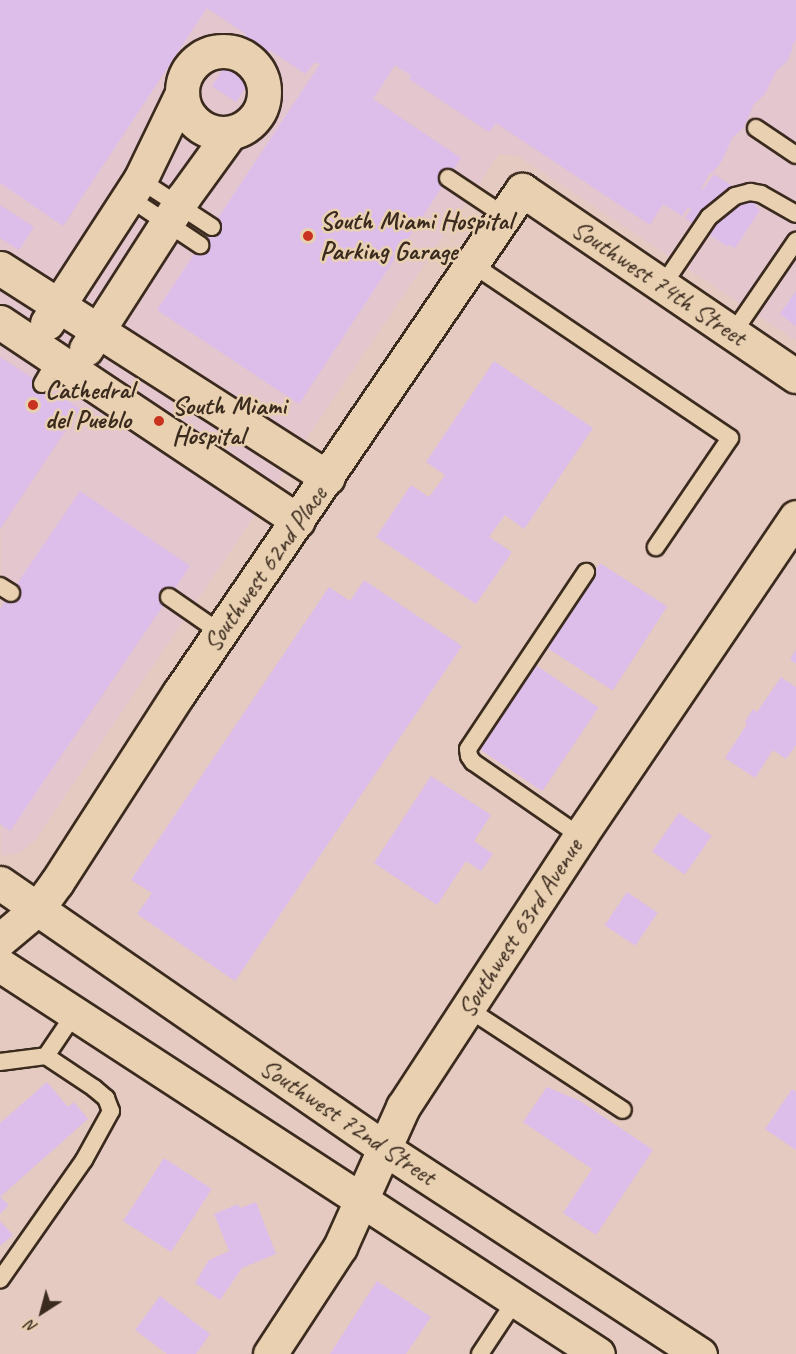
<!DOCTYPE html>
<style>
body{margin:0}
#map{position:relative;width:796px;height:1354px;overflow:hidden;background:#e5cac2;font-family:Caveat,sans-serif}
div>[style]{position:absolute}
.built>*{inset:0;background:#e3c6ce}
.building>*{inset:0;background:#ddbde9;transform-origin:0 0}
.roads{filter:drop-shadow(2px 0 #3b2a1e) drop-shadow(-2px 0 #3b2a1e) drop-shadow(0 2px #3b2a1e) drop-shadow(0 -2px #3b2a1e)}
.lane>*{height:16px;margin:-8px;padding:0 8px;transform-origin:8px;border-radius:8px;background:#e8d0b1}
.street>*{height:33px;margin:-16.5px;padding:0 16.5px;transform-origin:16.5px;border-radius:16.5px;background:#e8d0b1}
.street>.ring{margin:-16.5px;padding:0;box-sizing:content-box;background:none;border:33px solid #e8d0b1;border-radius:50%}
.secondary>*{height:33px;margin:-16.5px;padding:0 16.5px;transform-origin:16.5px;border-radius:16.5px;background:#e8d0b1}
.dots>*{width:16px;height:16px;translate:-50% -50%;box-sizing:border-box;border:3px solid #e8d0b1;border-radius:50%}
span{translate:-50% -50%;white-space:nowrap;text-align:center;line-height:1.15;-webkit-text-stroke:5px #e8d0b1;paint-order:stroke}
.poi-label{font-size:26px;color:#3b2a1e;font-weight:700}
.left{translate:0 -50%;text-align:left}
.street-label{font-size:26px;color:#3b2a1e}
.north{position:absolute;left:12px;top:1282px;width:60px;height:60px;-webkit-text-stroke:4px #e8d0b1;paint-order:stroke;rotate:216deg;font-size:16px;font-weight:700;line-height:24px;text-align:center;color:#3b2a1e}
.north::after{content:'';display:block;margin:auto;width:21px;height:27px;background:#3b2a1e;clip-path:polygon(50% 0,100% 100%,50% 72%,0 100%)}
</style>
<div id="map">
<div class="built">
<div style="clip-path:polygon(0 0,796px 0,796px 341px,518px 156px,499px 154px,36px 839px,22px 852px,1px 856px)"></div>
</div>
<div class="building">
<div style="clip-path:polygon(0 0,796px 0,796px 40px,791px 47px,793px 48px,787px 61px,776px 71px,765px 94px,754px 104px,743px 128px,732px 138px,722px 161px,712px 173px,710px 172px,701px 189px,703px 190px,714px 174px,757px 203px,755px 206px,760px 210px,735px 248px,729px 244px,728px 247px,685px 218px,691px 209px,688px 207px,682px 216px,663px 204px,650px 225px,496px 123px,489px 132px,409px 79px,412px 76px,395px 65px,373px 99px,461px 158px,299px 404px,157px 310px,320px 64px,315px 62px,305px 74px,270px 50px,236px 102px,212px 86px,246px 34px,207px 8px,63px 226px,0 183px)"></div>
<div style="clip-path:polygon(0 205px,34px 227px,19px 250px,0 238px)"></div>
<div style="clip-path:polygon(796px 291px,796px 326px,780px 314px)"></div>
<div style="clip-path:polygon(0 357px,80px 409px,0 529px)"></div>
<div style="clip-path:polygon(494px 361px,593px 428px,524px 529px,505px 515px,489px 537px,512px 552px,476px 604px,376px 537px,411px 485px,429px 497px,445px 475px,426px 462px)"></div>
<div style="clip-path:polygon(80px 491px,190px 566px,10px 831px,0 824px,0 609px)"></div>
<div style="left:600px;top:563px;width:80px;height:100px;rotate:33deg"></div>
<div style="clip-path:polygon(364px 580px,462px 646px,235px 981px,137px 914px,152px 893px,131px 880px,329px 587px,350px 601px)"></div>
<div style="clip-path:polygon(796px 650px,796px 664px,790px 659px)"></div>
<div style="left:534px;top:664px;width:78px;height:101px;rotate:34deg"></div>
<div style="clip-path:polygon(781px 677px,796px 687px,796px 745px,786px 759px,773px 750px,755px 778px,725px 758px,747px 724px,745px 722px,753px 709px,757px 712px)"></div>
<div style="clip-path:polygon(431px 776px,491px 815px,474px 841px,493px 854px,481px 871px,466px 861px,437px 905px,374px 863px)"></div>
<div style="left:679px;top:813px;width:40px;height:47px;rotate:35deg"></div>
<div style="left:627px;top:892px;width:37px;height:40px;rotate:34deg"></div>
<div style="clip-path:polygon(47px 1082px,68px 1107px,74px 1102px,88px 1119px,0 1197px,9px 1205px,0 1214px,0 1123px)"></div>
<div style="clip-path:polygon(547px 1087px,580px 1101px,653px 1150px,596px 1235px,563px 1213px,592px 1169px,523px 1122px)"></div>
<div style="clip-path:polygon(792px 1089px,796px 1092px,796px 1150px,765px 1129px)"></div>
<div style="left:164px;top:1158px;width:57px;height:75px;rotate:33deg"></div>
<div style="clip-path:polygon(256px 1202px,276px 1254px,242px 1268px,220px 1300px,195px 1283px,209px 1260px,229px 1251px,214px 1214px,238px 1204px,240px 1208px)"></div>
<div style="clip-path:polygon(0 1221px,13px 1235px,0 1246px)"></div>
<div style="clip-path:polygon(377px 1281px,431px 1317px,406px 1354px,330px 1354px)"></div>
<div style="clip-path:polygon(160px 1296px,210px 1334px,196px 1354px,167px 1354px,135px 1330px)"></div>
</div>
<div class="roads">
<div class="lane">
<div style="left:756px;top:128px;width:48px;rotate:34deg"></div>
<div style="left:448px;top:178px;width:69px;rotate:33.7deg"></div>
<div style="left:140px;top:180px;width:86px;rotate:33.1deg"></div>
<div style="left:128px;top:197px;width:87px;rotate:33.7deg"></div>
<div style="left:472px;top:264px;width:311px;rotate:34deg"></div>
<div style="left:730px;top:438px;width:132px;rotate:124.2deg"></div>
<div style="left:663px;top:285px;width:82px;rotate:-55.9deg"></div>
<div style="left:709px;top:217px;width:33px;rotate:-39deg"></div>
<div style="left:735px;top:196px;width:16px;rotate:-15deg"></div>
<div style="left:750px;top:192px;width:11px;rotate:10deg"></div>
<div style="left:761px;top:194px;width:40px;rotate:29.7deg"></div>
<div style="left:733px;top:333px;width:112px;rotate:-55.6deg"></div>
<div style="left:42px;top:384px;width:28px;rotate:-60deg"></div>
<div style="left:0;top:586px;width:13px;rotate:32deg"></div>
<div style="left:169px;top:597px;width:63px;rotate:34.7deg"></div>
<div style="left:580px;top:836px;width:130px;rotate:-145.3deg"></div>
<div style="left:473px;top:762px;width:7px;rotate:-124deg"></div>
<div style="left:469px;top:756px;width:7px;rotate:-98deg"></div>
<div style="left:468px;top:749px;width:213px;rotate:-56.3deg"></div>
<div style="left:467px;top:1008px;width:186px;rotate:33.2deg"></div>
<div style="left:46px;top:1056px;width:52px;rotate:-56deg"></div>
<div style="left:0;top:1062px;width:46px;rotate:-7.4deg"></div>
<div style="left:46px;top:1056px;width:58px;rotate:33.7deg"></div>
<div style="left:94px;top:1088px;width:16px;rotate:40deg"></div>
<div style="left:106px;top:1098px;width:14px;rotate:69deg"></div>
<div style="left:111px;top:1111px;width:56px;rotate:118.9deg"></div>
<div style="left:84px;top:1160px;width:146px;rotate:125deg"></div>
<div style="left:480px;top:1354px;width:64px;rotate:-56.6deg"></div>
</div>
<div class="street">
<div class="ring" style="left:182px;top:51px;width:49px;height:49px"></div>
<div style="left:0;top:268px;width:389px;rotate:32.6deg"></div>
<div style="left:0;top:322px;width:358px;rotate:33.7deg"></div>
<div style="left:47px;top:323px;width:171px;rotate:-57deg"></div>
<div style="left:140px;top:180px;width:97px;rotate:-64.2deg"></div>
<div style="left:86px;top:349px;width:179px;rotate:-57.3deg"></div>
<div style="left:183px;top:198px;width:80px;rotate:-54.1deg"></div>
<div style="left:0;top:940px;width:50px;rotate:-40.1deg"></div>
<div style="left:38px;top:908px;width:32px;rotate:-54deg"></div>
<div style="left:57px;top:882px;width:225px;rotate:-57.2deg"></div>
<div style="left:179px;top:693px;width:609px;rotate:-55.71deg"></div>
<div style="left:522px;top:190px;width:331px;rotate:34.2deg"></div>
<div style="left:270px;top:1354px;width:128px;rotate:-56.8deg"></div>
<div style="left:340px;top:1247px;width:154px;rotate:-65.8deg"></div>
<div style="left:403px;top:1107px;width:324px;rotate:-56.8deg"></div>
<div style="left:580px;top:836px;width:385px;rotate:-55.9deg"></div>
</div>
<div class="secondary">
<div style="left:0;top:883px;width:468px;rotate:34.6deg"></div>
<div style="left:385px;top:1149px;width:376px;rotate:33.1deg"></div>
<div style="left:0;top:965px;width:713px;rotate:33.04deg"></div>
</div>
</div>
<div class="dots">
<div style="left:308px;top:236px;background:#c8321e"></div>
<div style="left:33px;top:405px;background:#c8321e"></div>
<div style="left:159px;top:421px;background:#c8321e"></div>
</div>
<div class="poi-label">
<span class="left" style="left:320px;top:236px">South Miami Hospital<br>Parking Garage</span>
<span class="left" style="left:45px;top:405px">Cathedral<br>del Pueblo</span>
<span class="left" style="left:172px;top:421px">South Miami<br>Hospital</span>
</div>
<div class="street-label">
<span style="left:659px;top:283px;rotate:34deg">Southwest 74th Street</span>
<span style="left:265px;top:569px;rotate:-55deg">Southwest 62nd Place</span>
<span style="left:520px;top:928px;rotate:-57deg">Southwest 63rd Avenue</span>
<span style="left:348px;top:1122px;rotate:34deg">Southwest 72nd Street</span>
</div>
<div class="north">N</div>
</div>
